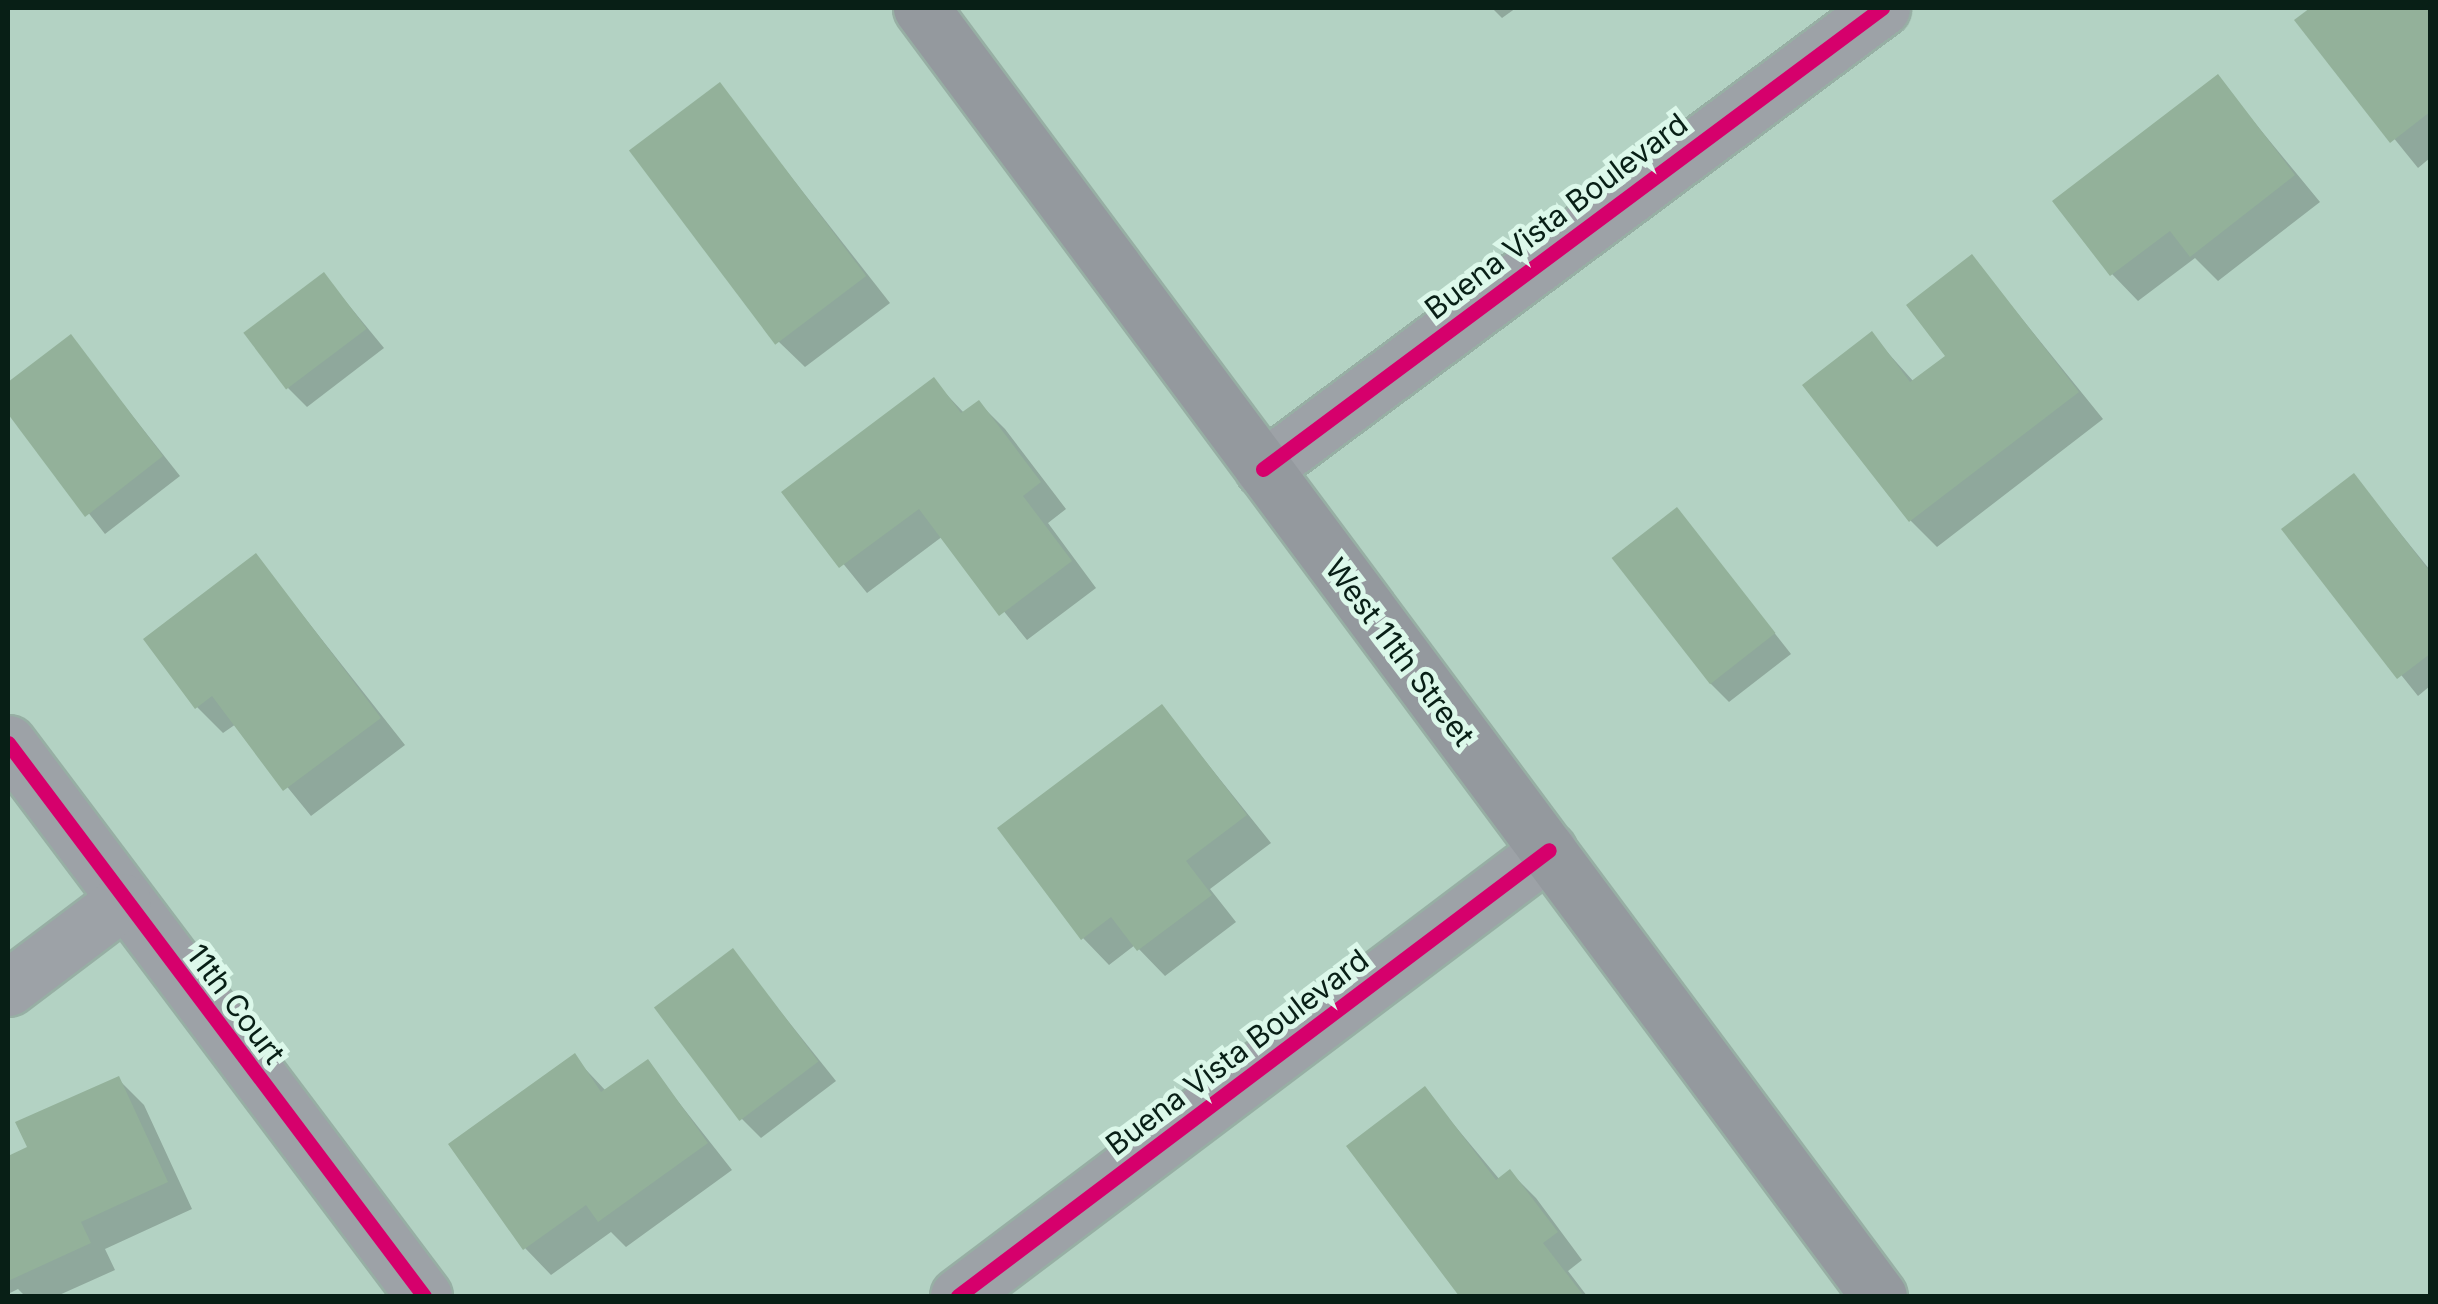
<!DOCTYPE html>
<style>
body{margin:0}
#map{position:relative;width:2438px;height:1304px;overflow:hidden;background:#b3d2c3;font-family:Inter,sans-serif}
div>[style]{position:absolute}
.shadow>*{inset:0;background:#0003}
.building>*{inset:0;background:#93b19a;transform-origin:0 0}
.roads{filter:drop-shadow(2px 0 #97afa4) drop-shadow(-2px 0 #97afa4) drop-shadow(0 2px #97afa4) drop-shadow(0 -2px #97afa4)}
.street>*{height:55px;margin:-27.5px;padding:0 27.5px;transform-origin:27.5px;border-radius:27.5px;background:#9da2a7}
.secondary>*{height:55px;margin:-27.5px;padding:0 27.5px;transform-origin:27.5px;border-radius:27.5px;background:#94999e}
.cycleway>*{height:15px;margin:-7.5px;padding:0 7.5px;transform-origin:7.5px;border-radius:7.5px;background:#d6006c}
span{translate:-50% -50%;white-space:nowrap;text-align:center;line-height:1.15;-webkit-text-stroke:10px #dcf8ea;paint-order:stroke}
.street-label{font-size:30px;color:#081f16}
.frame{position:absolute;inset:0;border:10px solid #081f16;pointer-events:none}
</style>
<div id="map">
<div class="shadow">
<div style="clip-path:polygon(1492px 8px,1516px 8px,1502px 18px)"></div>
<div style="clip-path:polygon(2314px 8px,2430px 8px,2430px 158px,2418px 168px,2298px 20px)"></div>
<div style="clip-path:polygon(2217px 77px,2320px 202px,2218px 281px,2195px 258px,2138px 301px,2112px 274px)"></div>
<div style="clip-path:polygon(719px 85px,890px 303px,805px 367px,778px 341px)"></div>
<div style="clip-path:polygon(1972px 257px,2103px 419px,1937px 547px,1911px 521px,1872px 335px,1914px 382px,1948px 357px)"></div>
<div style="clip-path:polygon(324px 275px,384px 348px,307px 407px,288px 388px)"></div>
<div style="clip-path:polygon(71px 338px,180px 476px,105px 534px,8px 410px,8px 385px)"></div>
<div style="clip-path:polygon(933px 380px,965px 414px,979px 403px,1005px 429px,1066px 509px,1048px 523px,1096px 588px,1027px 640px,943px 536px,867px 593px,785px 492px)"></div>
<div style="clip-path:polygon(2354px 476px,2430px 570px,2430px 686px,2418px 696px,2285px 530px)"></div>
<div style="clip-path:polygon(1677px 510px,1791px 654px,1729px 702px,1711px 684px)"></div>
<div style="clip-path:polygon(256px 556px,405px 745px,311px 816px,236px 724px,223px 733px,197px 707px)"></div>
<div style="clip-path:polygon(1162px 707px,1271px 843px,1210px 889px,1236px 922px,1165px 976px,1135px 945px,1109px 965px,1083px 938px)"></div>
<div style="clip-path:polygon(732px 951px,836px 1081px,761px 1138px,742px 1119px)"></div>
<div style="clip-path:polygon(574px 1057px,606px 1091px,647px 1062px,732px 1170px,626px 1247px,611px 1232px,551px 1275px,525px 1248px)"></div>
<div style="clip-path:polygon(118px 1079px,144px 1105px,192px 1209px,105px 1249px,115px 1270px,57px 1296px,25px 1296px,18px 1289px,8px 1294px,8px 1159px,30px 1148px)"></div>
<div style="clip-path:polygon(1425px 1090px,1500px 1180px,1510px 1172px,1536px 1198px,1582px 1260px,1568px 1271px,1587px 1296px,1462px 1296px,1350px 1147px)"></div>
</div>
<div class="building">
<div style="clip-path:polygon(2310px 8px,2430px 8px,2430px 112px,2390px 143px,2294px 20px)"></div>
<div style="clip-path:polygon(2218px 74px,2295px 175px,2190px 257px,2170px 231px,2110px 276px,2052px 201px)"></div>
<div style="left:720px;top:82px;width:243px;height:114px;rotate:53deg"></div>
<div style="clip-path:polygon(1972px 254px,2079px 392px,1909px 522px,1802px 385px,1872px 331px,1910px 382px,1945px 356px,1906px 305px)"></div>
<div style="left:324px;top:272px;width:71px;height:101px;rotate:53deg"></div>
<div style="clip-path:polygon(71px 334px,163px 456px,85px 517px,8px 414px,8px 382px)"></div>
<div style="clip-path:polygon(934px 377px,961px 413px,979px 400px,1041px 482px,1023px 496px,1072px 561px,999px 616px,919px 509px,839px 568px,781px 492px)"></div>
<div style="clip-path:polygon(2354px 473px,2430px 572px,2430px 654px,2397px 679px,2281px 529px)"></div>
<div style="left:1677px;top:507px;width:160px;height:83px;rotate:52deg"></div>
<div style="clip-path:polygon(256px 553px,381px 718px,283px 791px,212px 696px,195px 709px,143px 639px)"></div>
<div style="clip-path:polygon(1162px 704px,1247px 815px,1186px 861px,1212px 895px,1137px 951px,1111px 917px,1081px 940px,997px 828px)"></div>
<div style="left:733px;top:948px;width:142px;height:99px;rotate:53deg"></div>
<div style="clip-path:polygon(575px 1053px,601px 1092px,648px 1059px,708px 1143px,598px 1222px,586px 1205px,523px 1250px,448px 1144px)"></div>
<div style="clip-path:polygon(119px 1076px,168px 1182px,81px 1222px,91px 1243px,8px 1281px,8px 1156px,27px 1147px,15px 1122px)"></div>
<div style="clip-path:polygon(1425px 1086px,1496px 1180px,1510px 1169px,1558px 1232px,1543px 1243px,1584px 1296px,1459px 1296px,1346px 1146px)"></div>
</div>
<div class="roads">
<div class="street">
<div style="left:1263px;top:469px;width:772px;rotate:-36.68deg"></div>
<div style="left:8px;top:743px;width:692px;rotate:53.05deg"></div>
<div style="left:8px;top:988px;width:144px;rotate:-37.1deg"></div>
<div style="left:958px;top:1296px;width:740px;rotate:-37.04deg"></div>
</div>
<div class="secondary">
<div style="left:921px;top:8px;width:1605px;rotate:53.36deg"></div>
</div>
</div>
<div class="cycleway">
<div style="left:1263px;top:469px;width:772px;rotate:-36.68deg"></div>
<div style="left:8px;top:743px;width:692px;rotate:53.05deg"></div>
<div style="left:958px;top:1296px;width:740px;rotate:-37.04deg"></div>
</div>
<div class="street-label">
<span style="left:1556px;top:216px;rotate:-37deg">Buena Vista Boulevard</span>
<span style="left:1400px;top:652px;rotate:53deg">West 11th Street</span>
<span style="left:236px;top:1004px;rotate:53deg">11th Court</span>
<span style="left:1237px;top:1052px;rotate:-37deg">Buena Vista Boulevard</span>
</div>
<div class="frame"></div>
</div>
